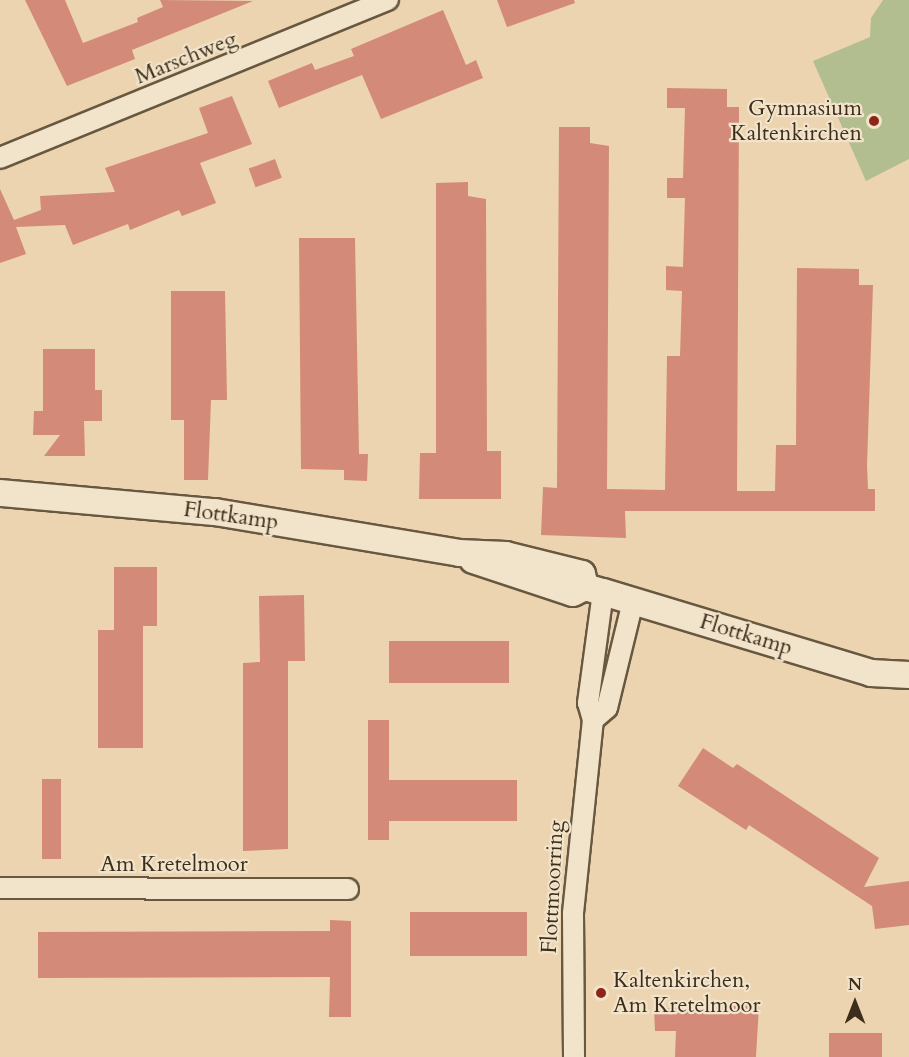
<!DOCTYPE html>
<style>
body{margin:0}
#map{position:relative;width:909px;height:1057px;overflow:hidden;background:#ebd4af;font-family:Cardo,serif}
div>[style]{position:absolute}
.green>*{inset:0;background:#b2be8f}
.building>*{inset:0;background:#d38a78;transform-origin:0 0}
.roads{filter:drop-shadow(2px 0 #685840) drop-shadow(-2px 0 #685840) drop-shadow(0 2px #685840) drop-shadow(0 -2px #685840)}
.minor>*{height:20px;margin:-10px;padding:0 10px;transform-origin:10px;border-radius:10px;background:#f2e3cb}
.tertiary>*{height:26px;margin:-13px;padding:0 13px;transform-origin:13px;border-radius:13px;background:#f2e3cb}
.dots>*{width:16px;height:16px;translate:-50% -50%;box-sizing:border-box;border:3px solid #f2e3cb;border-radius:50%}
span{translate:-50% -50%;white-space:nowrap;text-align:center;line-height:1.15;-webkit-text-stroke:4.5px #f2e3cb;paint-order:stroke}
.street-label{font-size:22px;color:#3d2e1b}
.poi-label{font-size:22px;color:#3d2e1b}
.right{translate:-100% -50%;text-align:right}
.left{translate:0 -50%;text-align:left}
.north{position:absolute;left:825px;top:973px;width:60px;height:60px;-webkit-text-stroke:4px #f2e3cb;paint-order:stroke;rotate:0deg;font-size:16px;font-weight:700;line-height:24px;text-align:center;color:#3d2e1b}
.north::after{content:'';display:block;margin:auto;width:21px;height:27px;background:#3d2e1b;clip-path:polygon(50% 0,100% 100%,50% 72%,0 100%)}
</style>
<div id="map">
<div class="green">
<div style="clip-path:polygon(883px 0,909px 0,909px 159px,866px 181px,813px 61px,870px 37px,871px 18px)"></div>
</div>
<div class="building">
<div style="clip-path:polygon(25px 0,65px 0,83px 43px,138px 22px,137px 18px,163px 7px,160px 0,253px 1px,132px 50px,135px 59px,67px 86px)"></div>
<div style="clip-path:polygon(497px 0,574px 0,575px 3px,507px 27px)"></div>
<div style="clip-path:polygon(443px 10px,466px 65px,476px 60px,483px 78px,381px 119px,362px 75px,279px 108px,268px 81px,312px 63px,315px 70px,354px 56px,351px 49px)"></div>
<div style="clip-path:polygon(667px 88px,727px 89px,727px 107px,739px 107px,737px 491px,775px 491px,776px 445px,796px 445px,797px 268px,859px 269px,859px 285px,873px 285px,867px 465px,868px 489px,875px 489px,875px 511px,625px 511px,626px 538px,541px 535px,543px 487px,557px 488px,559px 127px,590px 127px,590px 143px,609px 146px,607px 489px,665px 490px,667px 356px,680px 356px,682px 291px,666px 290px,666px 266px,683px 267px,685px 198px,667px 198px,667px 178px,683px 178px,685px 108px,667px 108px)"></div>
<div style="clip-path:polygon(232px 96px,252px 144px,200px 163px,216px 203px,182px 216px,179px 210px,130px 230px,128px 224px,73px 245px,65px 225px,16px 227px,26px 254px,0 263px,0 189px,14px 220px,41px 210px,40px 196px,115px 192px,105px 168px,208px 133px,199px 108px)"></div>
<div style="left:275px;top:159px;width:20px;height:28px;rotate:70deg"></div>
<div style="clip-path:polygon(468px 182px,468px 196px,486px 199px,487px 451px,501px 451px,501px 499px,419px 499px,420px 453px,436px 453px,436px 183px)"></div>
<div style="clip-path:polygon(299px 238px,355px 238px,359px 454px,368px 454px,367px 481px,344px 480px,344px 470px,301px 469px)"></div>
<div style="clip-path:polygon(171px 291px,225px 291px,227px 400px,211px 400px,208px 480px,184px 480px,184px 420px,171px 420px)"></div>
<div style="clip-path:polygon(43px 349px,95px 349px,95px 390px,102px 390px,102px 421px,84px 421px,85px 456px,44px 456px,60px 435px,33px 435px,34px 411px,43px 411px)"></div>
<div style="clip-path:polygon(114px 567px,157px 567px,157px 626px,143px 626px,143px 748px,98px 748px,98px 630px,114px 630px)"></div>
<div style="clip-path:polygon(304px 595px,305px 661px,288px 661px,288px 849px,243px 851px,243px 663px,260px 662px,259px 596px)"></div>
<div style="left:509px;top:641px;width:42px;height:120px;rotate:90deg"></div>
<div style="clip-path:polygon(368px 720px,389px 720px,389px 780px,517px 780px,517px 821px,389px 821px,389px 840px,368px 840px)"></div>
<div style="clip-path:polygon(703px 748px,733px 768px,737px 764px,879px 858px,864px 887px,909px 881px,909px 925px,875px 929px,872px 906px,749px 825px,746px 830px,678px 786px)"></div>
<div style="left:42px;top:779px;width:19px;height:80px"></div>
<div style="left:527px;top:912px;width:44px;height:117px;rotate:90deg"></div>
<div style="clip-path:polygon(330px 920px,351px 921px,351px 1017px,329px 1017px,330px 977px,38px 978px,38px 932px,330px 931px)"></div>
<div style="clip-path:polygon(759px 1005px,756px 1057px,675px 1057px,676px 1031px,655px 1031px,654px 1009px)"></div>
<div style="left:882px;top:1033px;width:24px;height:53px;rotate:90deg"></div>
</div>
<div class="roads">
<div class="minor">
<div style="left:0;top:158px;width:419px;rotate:-22.2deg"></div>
<div style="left:593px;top:720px;width:18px;rotate:-41deg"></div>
<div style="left:607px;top:708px;width:110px;rotate:-76.3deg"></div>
<div style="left:0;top:888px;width:348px;rotate:0.2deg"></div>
<div style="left:574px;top:1057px;width:144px;rotate:-90.4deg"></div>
<div style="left:573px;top:913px;width:194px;rotate:-84.1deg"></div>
<div style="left:593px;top:720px;width:18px;rotate:-106deg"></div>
<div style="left:588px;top:703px;width:112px;rotate:-82.3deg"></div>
</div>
<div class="tertiary">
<div style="left:0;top:493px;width:216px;rotate:5.1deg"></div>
<div style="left:215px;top:512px;width:247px;rotate:9.5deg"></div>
<div style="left:459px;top:553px;width:47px;rotate:2.4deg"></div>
<div style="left:506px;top:555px;width:78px;rotate:14deg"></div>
<div style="left:582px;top:574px;width:13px;rotate:77deg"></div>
<div style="left:473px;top:560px;width:105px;rotate:18.3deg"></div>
<div style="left:573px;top:593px;width:13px;rotate:-27deg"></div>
<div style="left:585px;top:587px;width:19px;rotate:16deg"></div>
<div style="left:603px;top:592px;width:280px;rotate:16.8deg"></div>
<div style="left:871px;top:673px;width:38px;rotate:3deg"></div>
</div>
</div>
<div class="dots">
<div style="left:874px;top:121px;background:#8f2418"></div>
<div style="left:601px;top:993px;background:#8f2418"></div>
</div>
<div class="street-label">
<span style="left:186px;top:58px;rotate:-22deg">Marschweg</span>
<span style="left:231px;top:516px;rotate:8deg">Flottkamp</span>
<span style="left:746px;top:635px;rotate:17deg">Flottkamp</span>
<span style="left:174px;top:865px">Am Kretelmoor</span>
<span style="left:553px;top:887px;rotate:-87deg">Flottmoorring</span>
</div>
<div class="poi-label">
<span class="right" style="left:862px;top:121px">Gymnasium<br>Kaltenkirchen</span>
<span class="left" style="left:613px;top:993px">Kaltenkirchen,<br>Am Kretelmoor</span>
</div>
<div class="north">N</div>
</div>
